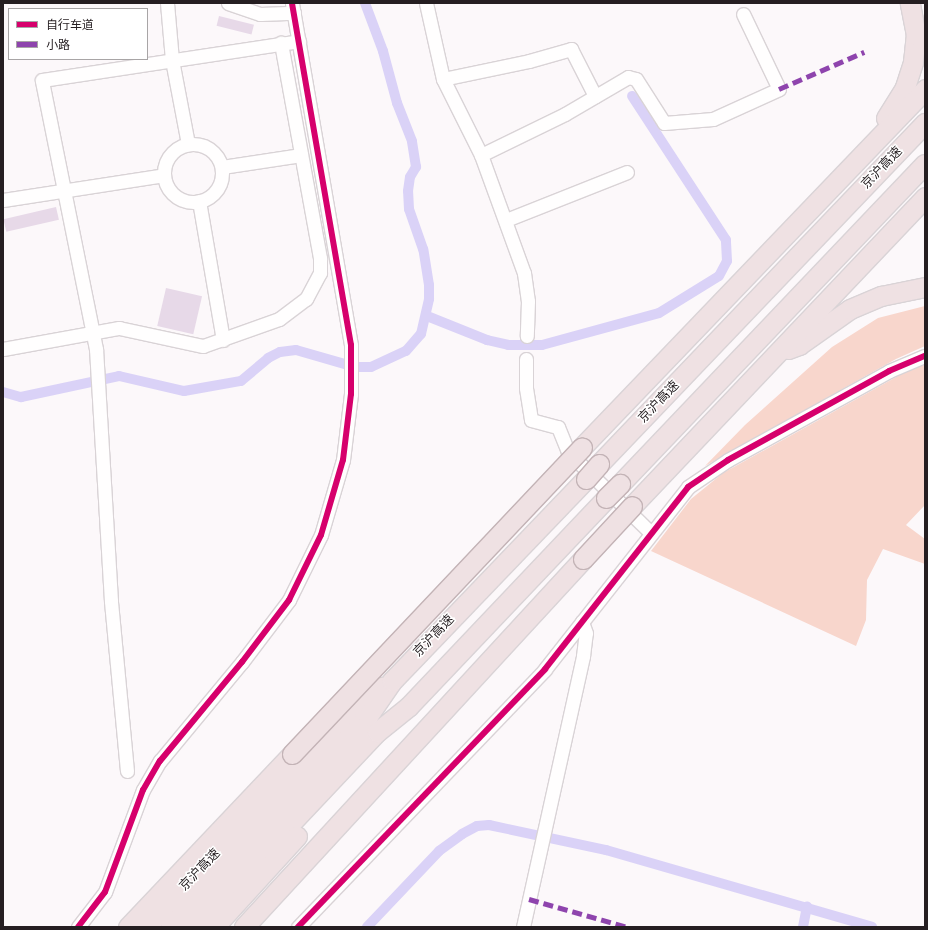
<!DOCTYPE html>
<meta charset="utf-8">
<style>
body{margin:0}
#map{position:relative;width:928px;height:930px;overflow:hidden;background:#fcf8fa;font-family:"Nunito Sans","Noto Sans SC",sans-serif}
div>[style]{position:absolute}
.forest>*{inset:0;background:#f8d6cc}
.canal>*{height:10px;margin:-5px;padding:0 5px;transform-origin:5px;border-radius:5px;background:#dad2f7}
.building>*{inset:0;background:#e7d9e8;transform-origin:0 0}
.roads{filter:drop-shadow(1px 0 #d9d3d6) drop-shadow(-1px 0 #d9d3d6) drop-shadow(0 1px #d9d3d6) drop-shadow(0 -1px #d9d3d6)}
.minor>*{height:13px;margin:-6.5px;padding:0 6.5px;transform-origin:6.5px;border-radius:6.5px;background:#fffefe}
.minor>.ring{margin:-6.5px;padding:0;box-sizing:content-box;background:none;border:13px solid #fffefe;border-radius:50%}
.highway>*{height:19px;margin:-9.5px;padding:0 9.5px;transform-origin:9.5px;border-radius:9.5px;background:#efe1e3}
.bridges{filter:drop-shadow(1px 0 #c3b3b6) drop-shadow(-1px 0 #c3b3b6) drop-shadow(0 1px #c3b3b6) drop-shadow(0 -1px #c3b3b6)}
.highway-bridge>*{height:19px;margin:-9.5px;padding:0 9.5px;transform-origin:9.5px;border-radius:9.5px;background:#efe1e3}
.quiet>*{height:5px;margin-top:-2.5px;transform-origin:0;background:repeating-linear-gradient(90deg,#8e44ad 0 10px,transparent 0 15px)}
.cycleway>*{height:6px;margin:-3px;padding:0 3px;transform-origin:3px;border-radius:3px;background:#d6006c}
span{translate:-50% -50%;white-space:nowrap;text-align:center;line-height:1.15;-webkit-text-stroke:3px #fff;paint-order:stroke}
.street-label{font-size:13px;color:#251e21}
.frame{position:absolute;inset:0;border:4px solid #251e21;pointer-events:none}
.legend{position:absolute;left:8px;top:8px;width:140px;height:52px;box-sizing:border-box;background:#fff;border:1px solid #a8a5a6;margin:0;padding:5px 7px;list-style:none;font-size:12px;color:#251e21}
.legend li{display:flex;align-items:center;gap:8px;height:20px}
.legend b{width:20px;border:1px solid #a8a5a6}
</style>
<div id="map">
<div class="forest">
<div style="clip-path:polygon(925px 306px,925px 346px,896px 359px,705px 466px,745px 425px,832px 347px,878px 318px)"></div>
<div style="clip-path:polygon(925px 361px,925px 505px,906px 525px,925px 539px,925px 564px,883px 549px,867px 580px,866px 620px,856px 646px,651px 551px,691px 499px,723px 473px)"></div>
</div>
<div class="canal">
<div style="left:427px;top:316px;width:65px;rotate:21.8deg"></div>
<div style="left:487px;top:340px;width:22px;rotate:13deg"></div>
<div style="left:508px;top:345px;width:34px"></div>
<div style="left:542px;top:345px;width:121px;rotate:-15.3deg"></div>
<div style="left:659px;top:313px;width:70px;rotate:-31.7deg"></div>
<div style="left:719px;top:276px;width:17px;rotate:-62deg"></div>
<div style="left:727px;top:261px;width:21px;rotate:-93deg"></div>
<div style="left:726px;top:240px;width:172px;rotate:-123.1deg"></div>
<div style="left:3px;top:392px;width:19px;rotate:16deg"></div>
<div style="left:21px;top:397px;width:100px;rotate:-12.1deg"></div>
<div style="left:119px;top:376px;width:67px;rotate:13deg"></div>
<div style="left:184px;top:391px;width:58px;rotate:-10deg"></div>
<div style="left:241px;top:381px;width:35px;rotate:-40deg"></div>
<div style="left:268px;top:358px;width:13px;rotate:-27deg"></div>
<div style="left:280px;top:352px;width:16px;rotate:-7deg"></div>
<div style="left:296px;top:350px;width:61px;rotate:16.1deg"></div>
<div style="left:355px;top:367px;width:16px"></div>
<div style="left:371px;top:367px;width:38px;rotate:-25deg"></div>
<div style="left:406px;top:351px;width:23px;rotate:-49deg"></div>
<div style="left:421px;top:334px;width:36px;rotate:-77deg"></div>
<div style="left:429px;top:299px;width:14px;rotate:-90deg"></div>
<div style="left:429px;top:285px;width:36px;rotate:-99deg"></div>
<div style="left:423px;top:249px;width:42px;rotate:-109.3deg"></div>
<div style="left:409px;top:209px;width:18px;rotate:-93deg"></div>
<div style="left:408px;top:191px;width:14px;rotate:-82deg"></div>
<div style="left:410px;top:177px;width:12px;rotate:-59deg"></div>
<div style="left:416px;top:167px;width:26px;rotate:-99deg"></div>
<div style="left:412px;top:141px;width:41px;rotate:-111.5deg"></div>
<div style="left:397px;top:103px;width:54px;rotate:-105.1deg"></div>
<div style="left:383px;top:51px;width:51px;rotate:-110.6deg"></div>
<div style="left:367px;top:927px;width:105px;rotate:-46.5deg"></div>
<div style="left:439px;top:851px;width:29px;rotate:-36deg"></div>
<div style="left:462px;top:834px;width:17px;rotate:-28deg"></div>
<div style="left:477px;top:826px;width:12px;rotate:-5deg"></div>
<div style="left:489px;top:825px;width:120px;rotate:12.1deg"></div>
<div style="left:606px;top:850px;width:277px;rotate:16.1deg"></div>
<div style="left:803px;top:927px;width:21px;rotate:-79deg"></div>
</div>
<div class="building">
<div style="left:219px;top:16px;width:36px;height:10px;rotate:14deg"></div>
<div style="left:56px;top:207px;width:13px;height:54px;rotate:77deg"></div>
<div style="left:166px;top:288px;width:37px;height:39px;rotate:13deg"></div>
</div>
<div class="roads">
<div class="minor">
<div style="left:167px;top:3px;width:57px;rotate:85deg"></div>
<div style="left:172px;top:60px;width:86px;rotate:79.2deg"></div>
<div style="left:228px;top:3px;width:34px;rotate:19deg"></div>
<div style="left:260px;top:14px;width:34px;rotate:-2deg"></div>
<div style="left:426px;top:3px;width:78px;rotate:77.4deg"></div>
<div style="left:443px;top:79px;width:85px;rotate:63.4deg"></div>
<div style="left:481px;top:155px;width:126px;rotate:70deg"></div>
<div style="left:524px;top:273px;width:28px;rotate:82deg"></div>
<div style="left:528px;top:301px;width:35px;rotate:92deg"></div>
<div style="left:443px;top:79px;width:88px;rotate:-11.8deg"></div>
<div style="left:529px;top:61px;width:44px;rotate:-15.9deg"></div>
<div style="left:571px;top:49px;width:53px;rotate:62.9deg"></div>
<div class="ring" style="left:164px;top:144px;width:45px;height:45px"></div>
<div style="left:481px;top:155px;width:93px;rotate:-26deg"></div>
<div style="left:565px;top:114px;width:73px;rotate:-30.4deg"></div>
<div style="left:628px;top:77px;width:8px;rotate:14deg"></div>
<div style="left:636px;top:79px;width:52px;rotate:57.5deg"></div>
<div style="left:664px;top:123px;width:49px;rotate:-4.7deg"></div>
<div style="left:713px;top:119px;width:72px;rotate:-24.4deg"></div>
<div style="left:779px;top:89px;width:83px;rotate:-115.6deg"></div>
<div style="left:222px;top:167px;width:80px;rotate:-8.6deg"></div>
<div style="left:3px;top:200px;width:163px;rotate:-8.8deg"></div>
<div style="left:199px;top:201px;width:141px;rotate:80.2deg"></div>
<div style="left:506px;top:220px;width:130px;rotate:-21.6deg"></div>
<div style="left:3px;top:349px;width:118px;rotate:-10.3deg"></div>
<div style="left:119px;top:328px;width:86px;rotate:12.1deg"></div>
<div style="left:203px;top:346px;width:81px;rotate:-19.6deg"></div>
<div style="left:279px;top:319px;width:34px;rotate:-37deg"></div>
<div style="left:306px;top:299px;width:30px;rotate:-62deg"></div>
<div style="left:320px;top:273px;width:15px;rotate:-90deg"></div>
<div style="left:320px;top:258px;width:219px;rotate:-100.3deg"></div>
<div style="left:526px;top:359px;width:29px;rotate:90deg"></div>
<div style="left:526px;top:388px;width:32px;rotate:81deg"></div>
<div style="left:531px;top:420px;width:28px;rotate:15deg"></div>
<div style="left:558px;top:427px;width:27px;rotate:68deg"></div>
<div style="left:568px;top:452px;width:116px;rotate:44.3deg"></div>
<div style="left:127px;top:771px;width:171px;rotate:-95.4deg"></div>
<div style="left:111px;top:601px;width:252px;rotate:-93.4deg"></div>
<div style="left:96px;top:349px;width:274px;rotate:-101.4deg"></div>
<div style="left:42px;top:80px;width:260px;rotate:-8.6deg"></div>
<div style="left:78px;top:927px;width:44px;rotate:-52.4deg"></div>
<div style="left:105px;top:892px;width:109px;rotate:-69.6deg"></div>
<div style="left:143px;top:790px;width:34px;rotate:-60deg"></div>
<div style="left:160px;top:761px;width:129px;rotate:-50.4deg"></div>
<div style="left:242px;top:662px;width:78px;rotate:-52.8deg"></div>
<div style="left:289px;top:600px;width:72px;rotate:-63.8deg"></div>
<div style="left:321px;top:535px;width:78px;rotate:-73.7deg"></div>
<div style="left:343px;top:460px;width:66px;rotate:-83.1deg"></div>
<div style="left:351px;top:394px;width:49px;rotate:-90deg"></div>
<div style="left:351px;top:345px;width:347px;rotate:-99.8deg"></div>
<div style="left:298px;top:927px;width:357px;rotate:-46.2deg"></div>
<div style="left:545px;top:669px;width:231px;rotate:-51.8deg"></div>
<div style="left:688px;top:487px;width:48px;rotate:-34deg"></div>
<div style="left:728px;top:460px;width:184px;rotate:-28.9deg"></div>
<div style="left:889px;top:371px;width:39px;rotate:-23deg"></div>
<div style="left:523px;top:927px;width:278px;rotate:-77.5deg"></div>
<div style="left:583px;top:656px;width:23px;rotate:-83deg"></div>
<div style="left:586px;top:633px;width:12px;rotate:-110deg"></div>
</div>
<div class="highway">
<div style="left:886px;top:118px;width:36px;rotate:-58deg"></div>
<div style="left:905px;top:87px;width:26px;rotate:-72deg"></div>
<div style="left:913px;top:62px;width:27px;rotate:-84deg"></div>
<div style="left:916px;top:35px;width:33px;rotate:-101deg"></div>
<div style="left:788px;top:349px;width:12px;rotate:-20deg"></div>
<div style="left:799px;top:345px;width:62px;rotate:-35.2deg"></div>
<div style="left:850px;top:309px;width:34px;rotate:-23deg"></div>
<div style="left:881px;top:296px;width:45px;rotate:-11.6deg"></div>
<div style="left:582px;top:447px;width:496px;rotate:-46.2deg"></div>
<div style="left:599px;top:464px;width:472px;rotate:-46.3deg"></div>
<div style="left:620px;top:484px;width:442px;rotate:-46.4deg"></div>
<div style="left:632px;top:506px;width:426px;rotate:-46.5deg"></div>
<div style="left:128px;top:927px;width:238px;rotate:-46.5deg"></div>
<div style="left:146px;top:927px;width:306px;rotate:-46.5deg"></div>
<div style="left:357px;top:705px;width:31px;rotate:-36deg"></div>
<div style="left:170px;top:927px;width:289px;rotate:-46.8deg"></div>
<div style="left:368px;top:716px;width:42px;rotate:-55.6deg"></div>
<div style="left:392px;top:681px;width:280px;rotate:-46.2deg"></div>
<div style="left:193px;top:927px;width:268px;rotate:-46.7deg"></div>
<div style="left:377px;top:732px;width:40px;rotate:-39deg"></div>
<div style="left:408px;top:707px;width:288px;rotate:-46.5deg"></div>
<div style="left:214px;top:927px;width:123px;rotate:-47.6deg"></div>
<div style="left:244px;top:927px;width:500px;rotate:-47.35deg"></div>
</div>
</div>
<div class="bridges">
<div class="highway-bridge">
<div style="left:586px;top:479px;width:20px;rotate:-49deg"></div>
<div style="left:606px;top:498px;width:20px;rotate:-45deg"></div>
<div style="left:583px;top:559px;width:72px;rotate:-47.2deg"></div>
<div style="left:292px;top:754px;width:422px;rotate:-46.6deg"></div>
</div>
</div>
<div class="quiet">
<div style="left:779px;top:89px;width:93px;rotate:-23.5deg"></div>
<div style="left:529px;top:899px;width:102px;rotate:15.9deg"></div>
</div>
<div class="cycleway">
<div style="left:78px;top:927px;width:44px;rotate:-52.4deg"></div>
<div style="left:105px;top:892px;width:109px;rotate:-69.6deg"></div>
<div style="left:143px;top:790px;width:34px;rotate:-60deg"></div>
<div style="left:160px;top:761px;width:129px;rotate:-50.4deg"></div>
<div style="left:242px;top:662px;width:78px;rotate:-52.8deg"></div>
<div style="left:289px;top:600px;width:72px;rotate:-63.8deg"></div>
<div style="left:321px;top:535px;width:78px;rotate:-73.7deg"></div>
<div style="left:343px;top:460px;width:66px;rotate:-83.1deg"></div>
<div style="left:351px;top:394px;width:49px;rotate:-90deg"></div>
<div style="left:351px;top:345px;width:347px;rotate:-99.8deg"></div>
<div style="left:298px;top:927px;width:357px;rotate:-46.2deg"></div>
<div style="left:545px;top:669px;width:231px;rotate:-51.8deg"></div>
<div style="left:688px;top:487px;width:48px;rotate:-34deg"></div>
<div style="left:728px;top:460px;width:184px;rotate:-28.9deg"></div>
<div style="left:889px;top:371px;width:39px;rotate:-23deg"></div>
</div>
<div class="street-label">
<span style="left:882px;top:168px;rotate:-46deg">京沪高速</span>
<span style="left:659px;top:402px;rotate:-46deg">京沪高速</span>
<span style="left:434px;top:636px;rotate:-46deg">京沪高速</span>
<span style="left:200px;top:870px;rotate:-46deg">京沪高速</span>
</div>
<div class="frame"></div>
<ul class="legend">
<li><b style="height:5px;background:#d6006c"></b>自行车道</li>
<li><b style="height:5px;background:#8e44ad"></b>小路</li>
</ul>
</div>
